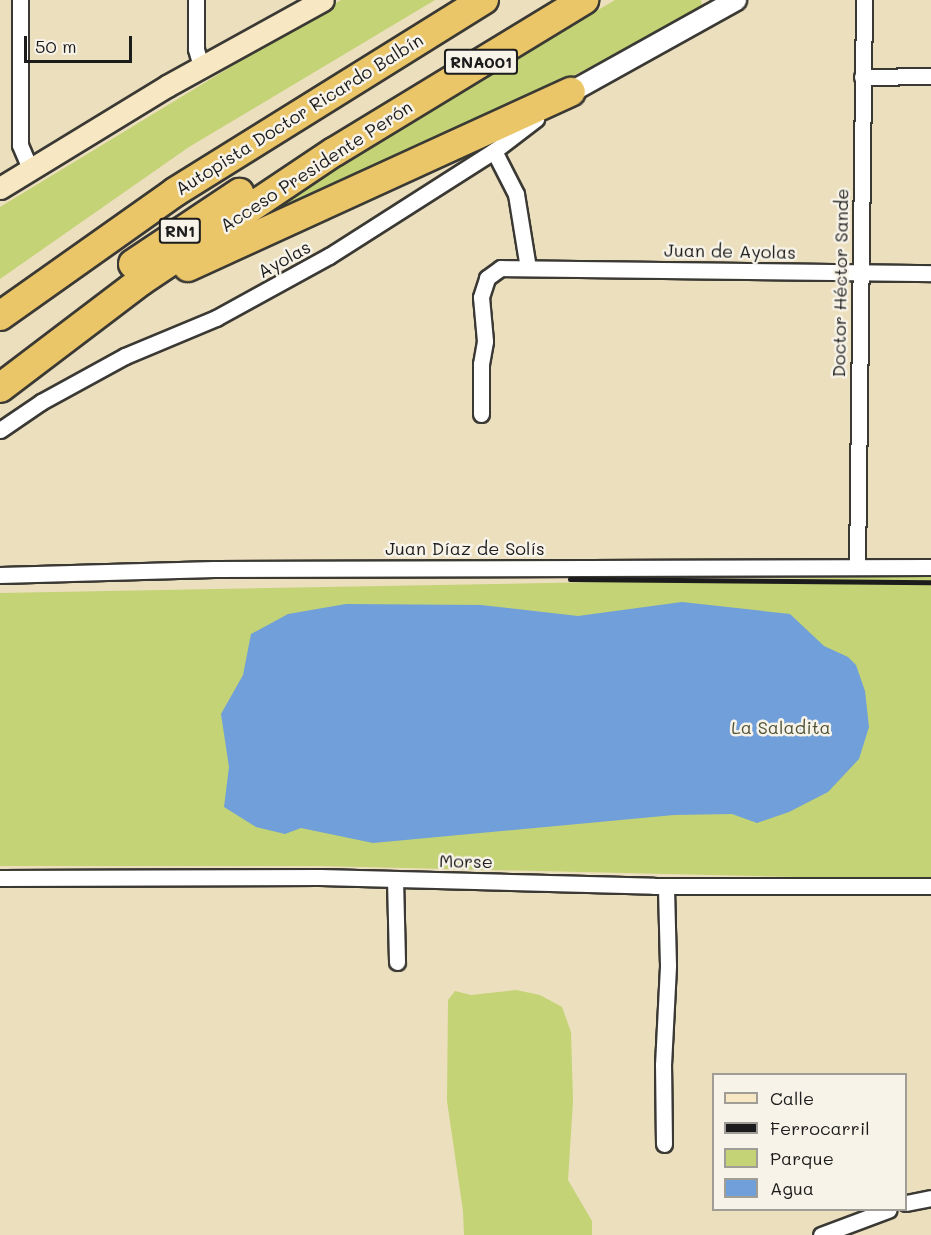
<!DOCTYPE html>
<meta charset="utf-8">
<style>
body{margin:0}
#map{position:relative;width:931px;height:1235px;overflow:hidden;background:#ecdfbe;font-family:Mali,sans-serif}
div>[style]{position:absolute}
.green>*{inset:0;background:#c3d375}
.water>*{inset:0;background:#709fd9}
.roads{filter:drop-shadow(2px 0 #3b3934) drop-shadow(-2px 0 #3b3934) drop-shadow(0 2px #3b3934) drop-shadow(0 -2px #3b3934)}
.minor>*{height:15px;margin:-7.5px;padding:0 7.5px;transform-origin:7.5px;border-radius:7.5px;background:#fff}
.tertiary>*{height:20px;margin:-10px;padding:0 10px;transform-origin:10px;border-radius:10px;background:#fff}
.secondary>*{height:21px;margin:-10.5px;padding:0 10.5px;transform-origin:10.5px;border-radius:10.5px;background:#f7e8c3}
.motorway>*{height:28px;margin:-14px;padding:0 14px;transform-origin:14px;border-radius:14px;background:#ebc669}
.rail>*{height:4.5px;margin:-2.25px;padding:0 2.25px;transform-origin:2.25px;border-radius:2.25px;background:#1c1c1c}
span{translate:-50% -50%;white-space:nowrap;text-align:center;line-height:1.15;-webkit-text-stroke:5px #f7f3e8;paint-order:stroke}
.shield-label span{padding:2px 4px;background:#f7f3e8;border:2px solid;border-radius:4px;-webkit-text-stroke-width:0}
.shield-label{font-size:16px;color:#1c1c1c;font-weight:700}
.street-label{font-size:18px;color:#1c1c1c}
.park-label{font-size:18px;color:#4e5337}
.legend{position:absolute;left:712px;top:1073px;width:195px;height:138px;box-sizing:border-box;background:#f7f3e8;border:2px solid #9f9d96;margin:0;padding:8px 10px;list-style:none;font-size:18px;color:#1c1c1c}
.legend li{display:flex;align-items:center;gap:12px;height:30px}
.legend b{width:30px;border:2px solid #9f9d96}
.scale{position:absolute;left:24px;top:36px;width:108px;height:27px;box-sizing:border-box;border:3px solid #1c1c1c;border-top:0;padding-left:8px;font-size:18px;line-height:21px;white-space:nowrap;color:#1c1c1c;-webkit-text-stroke:4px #f7f3e8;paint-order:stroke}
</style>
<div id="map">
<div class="green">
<div style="clip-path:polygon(341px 0,435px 0,189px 147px,0 279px,0 207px)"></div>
<div style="clip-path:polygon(615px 0,701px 0,702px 6px,646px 40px,509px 107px,215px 246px,361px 149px)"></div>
<div style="clip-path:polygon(931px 576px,931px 880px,318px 866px,0 866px,0 593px)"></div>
<div style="clip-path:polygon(516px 990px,540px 995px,562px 1007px,571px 1032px,573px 1101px,568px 1180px,592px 1221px,592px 1235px,464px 1235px,463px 1211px,447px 1101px,448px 1000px,455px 991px,471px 995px)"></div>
</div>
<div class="water">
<div style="clip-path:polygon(682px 602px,790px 614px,824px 646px,848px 657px,856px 665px,865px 691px,869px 727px,859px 759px,828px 792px,789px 812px,757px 823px,732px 814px,674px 815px,373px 843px,301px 828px,285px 834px,256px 827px,224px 807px,229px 767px,221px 714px,243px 675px,251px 634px,288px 614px,346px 604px,481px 605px,578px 616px)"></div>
</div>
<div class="roads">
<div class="minor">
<div style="left:20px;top:0;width:145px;rotate:90deg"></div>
<div style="left:20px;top:145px;width:26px;rotate:67deg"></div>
<div style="left:196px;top:0;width:49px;rotate:90deg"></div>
<div style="left:196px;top:49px;width:18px;rotate:74deg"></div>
<div style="left:862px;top:77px;width:69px;rotate:-0.8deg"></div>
<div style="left:494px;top:151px;width:48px;rotate:62.9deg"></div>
<div style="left:516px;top:194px;width:75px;rotate:80.8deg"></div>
<div style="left:481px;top:414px;width:50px;rotate:-90deg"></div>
<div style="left:481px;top:364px;width:23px;rotate:-80deg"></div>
<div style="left:485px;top:341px;width:44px;rotate:-95.2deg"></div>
<div style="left:481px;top:297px;width:20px;rotate:-72deg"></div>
<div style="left:487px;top:278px;width:17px;rotate:-36deg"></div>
<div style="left:501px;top:268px;width:430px;rotate:0.7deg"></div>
<div style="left:0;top:430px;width:50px;rotate:-34.3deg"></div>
<div style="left:41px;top:402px;width:96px;rotate:-28.7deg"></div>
<div style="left:125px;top:356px;width:99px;rotate:-22.7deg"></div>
<div style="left:216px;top:318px;width:129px;rotate:-28.8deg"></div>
<div style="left:329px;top:256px;width:196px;rotate:-32.5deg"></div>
<div style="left:494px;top:151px;width:53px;rotate:-37.3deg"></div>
<div style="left:857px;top:566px;width:566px;rotate:-89.29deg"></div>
<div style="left:0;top:575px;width:214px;rotate:-1.6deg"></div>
<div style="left:214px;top:569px;width:717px;rotate:-0.16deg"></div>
<div style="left:0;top:878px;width:320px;rotate:-0.2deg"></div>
<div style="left:320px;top:877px;width:334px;rotate:1.5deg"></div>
<div style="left:654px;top:886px;width:277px"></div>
<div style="left:395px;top:879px;width:83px;rotate:88.6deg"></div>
<div style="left:664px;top:1144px;width:79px;rotate:-90.7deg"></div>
<div style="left:663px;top:1065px;width:100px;rotate:-87.1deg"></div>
<div style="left:668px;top:965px;width:79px;rotate:-91.5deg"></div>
<div style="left:906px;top:1203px;width:25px;rotate:-11deg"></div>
<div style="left:821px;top:1235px;width:72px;rotate:-20.5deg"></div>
</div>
<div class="tertiary">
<div style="left:571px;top:92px;width:189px;rotate:-29.1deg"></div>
</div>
<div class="secondary">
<div style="left:0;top:188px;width:196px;rotate:-31.4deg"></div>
<div style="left:167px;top:86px;width:178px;rotate:-28.9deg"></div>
</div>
<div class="motorway">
<div style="left:133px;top:264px;width:128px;rotate:-33.8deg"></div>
<div style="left:188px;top:267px;width:421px;rotate:-24.6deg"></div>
<div style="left:0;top:316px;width:214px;rotate:-35.3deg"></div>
<div style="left:175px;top:192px;width:364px;rotate:-31.9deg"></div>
<div style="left:0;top:388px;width:177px;rotate:-37.2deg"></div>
<div style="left:141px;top:281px;width:232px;rotate:-33.8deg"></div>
<div style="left:334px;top:152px;width:293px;rotate:-31.3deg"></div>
</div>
</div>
<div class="rail">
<div style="left:570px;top:579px;width:361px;rotate:0.5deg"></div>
</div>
<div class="shield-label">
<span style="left:481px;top:62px">RNA001</span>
<span style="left:180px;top:231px">RN1</span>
</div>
<div class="street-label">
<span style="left:299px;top:114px;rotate:-32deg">Autopista Doctor Ricardo Balbín</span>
<span style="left:316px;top:166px;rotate:-33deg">Acceso Presidente Perón</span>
<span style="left:730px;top:251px;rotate:1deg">Juan de Ayolas</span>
<span style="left:284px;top:259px;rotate:-29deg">Ayolas</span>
<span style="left:840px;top:283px;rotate:-89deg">Doctor Héctor Sande</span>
<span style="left:465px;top:548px">Juan Díaz de Solís</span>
<span style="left:466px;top:861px;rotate:1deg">Morse</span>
</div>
<div class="park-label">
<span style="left:781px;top:727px">La Saladita</span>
</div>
<ul class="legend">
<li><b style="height:8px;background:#f7e8c3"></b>Calle</li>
<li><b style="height:8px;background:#1c1c1c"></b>Ferrocarril</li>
<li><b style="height:16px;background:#c3d375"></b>Parque</li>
<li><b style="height:16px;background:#709fd9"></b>Agua</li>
</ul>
<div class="scale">50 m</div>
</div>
